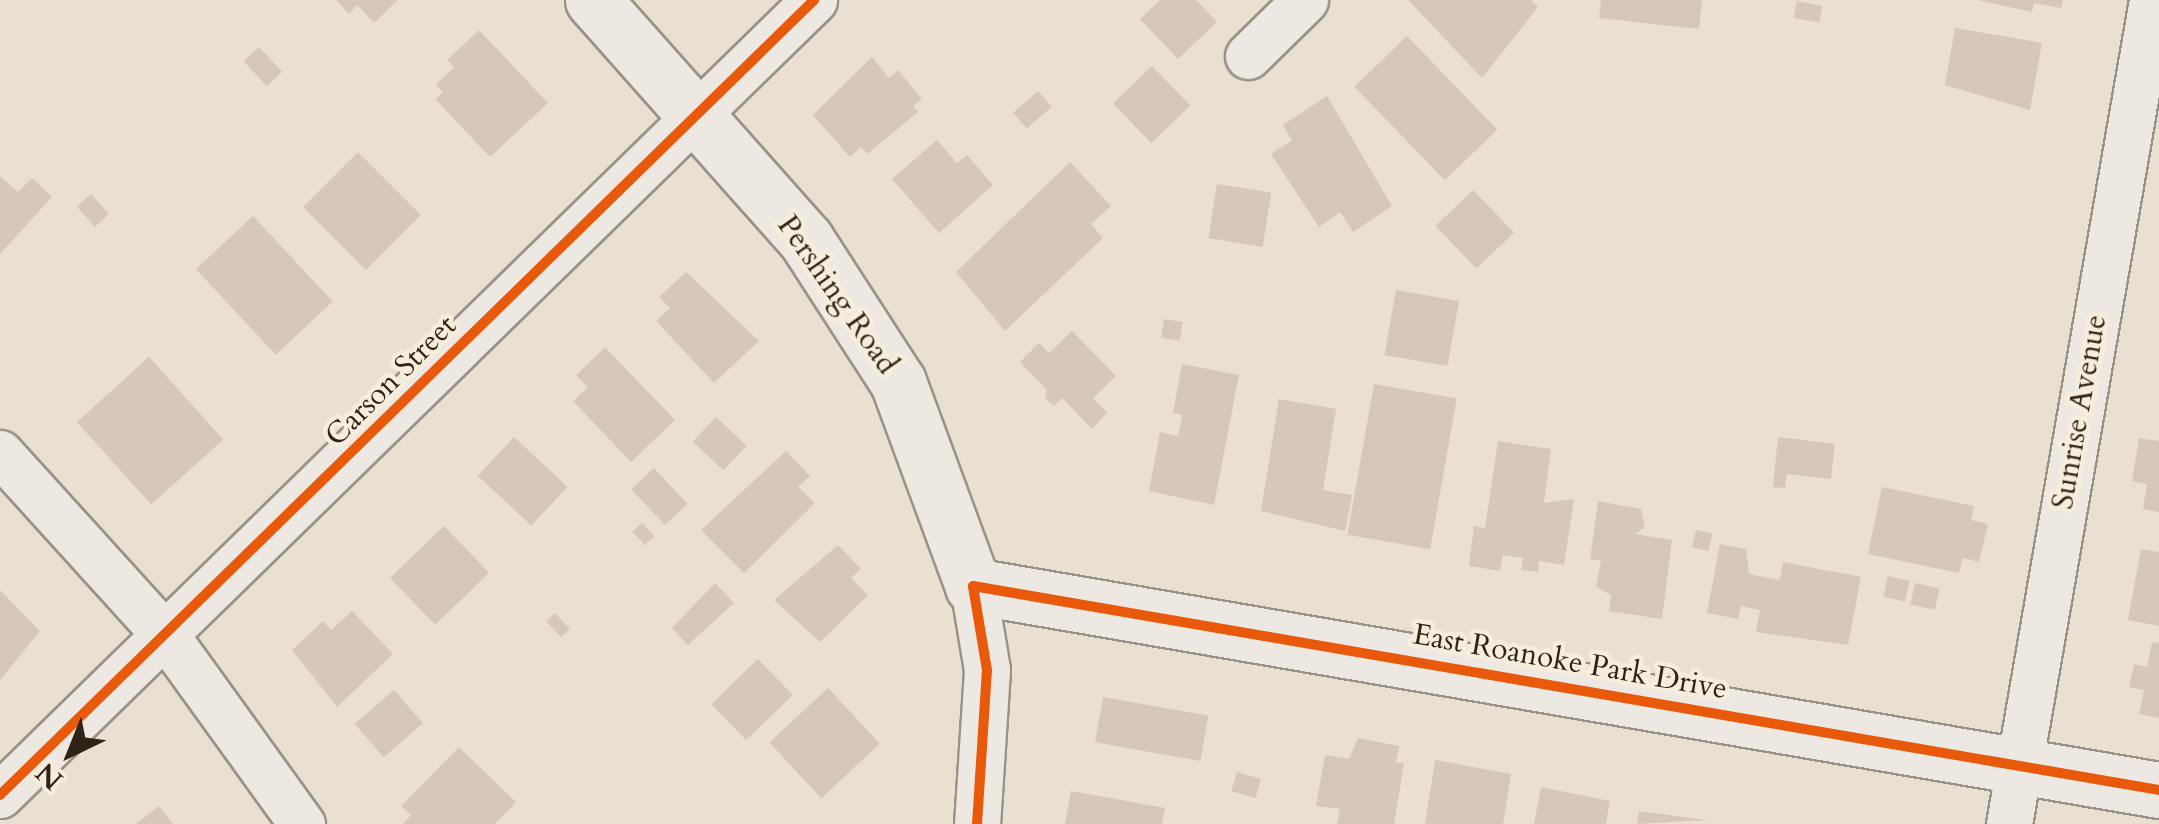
<!DOCTYPE html>
<style>
body{margin:0}
#map{position:relative;width:2159px;height:824px;overflow:hidden;background:#e9e0d2;font-family:Cardo,serif}
div>[style]{position:absolute}
.building>*{inset:0;background:#d6c7b9;transform-origin:0 0}
.roads{filter:drop-shadow(2px 0 #999288) drop-shadow(-2px 0 #999288) drop-shadow(0 2px #999288) drop-shadow(0 -2px #999288)}
.street>*{height:45px;margin:-22.5px;padding:0 22.5px;transform-origin:22.5px;border-radius:22.5px;background:#ede9e2}
.secondary>*{height:55px;margin:-27.5px;padding:0 27.5px;transform-origin:27.5px;border-radius:27.5px;background:#ede9e2}
.cycleway>*{height:10px;margin:-5px;padding:0 5px;transform-origin:5px;border-radius:5px;background:#e8590c}
span{translate:-50% -50%;white-space:nowrap;text-align:center;line-height:1.15;-webkit-text-stroke:9px #f7eddc;paint-order:stroke}
.street-label{font-size:30px;color:#302316}
.north{position:absolute;left:20px;top:704px;width:100px;height:100px;-webkit-text-stroke:8px #f7eddc;paint-order:stroke;rotate:223deg;font-size:28px;font-weight:700;line-height:40px;text-align:center;color:#302316}
.north::after{content:'';display:block;margin:auto;width:35px;height:45px;background:#302316;clip-path:polygon(50% 0,100% 100%,50% 72%,0 100%)}
</style>
<div id="map">
<div class="building">
<div style="clip-path:polygon(336px 0,398px 0,374px 23px,357px 5px,349px 14px)"></div>
<div style="clip-path:polygon(1160px 0,1196px 0,1217px 22px,1178px 59px,1140px 19px)"></div>
<div style="clip-path:polygon(1408px 0,1531px 0,1538px 7px,1482px 78px)"></div>
<div style="clip-path:polygon(1601px 0,1702px 0,1699px 29px,1599px 18px)"></div>
<div style="clip-path:polygon(1977px 0,2063px 0,2061px 8px,2034px 3px,2032px 12px)"></div>
<div style="left:1797px;top:1px;width:26px;height:17px;rotate:11deg"></div>
<div style="clip-path:polygon(1955px 28px,2042px 43px,2030px 110px,1945px 85px)"></div>
<div style="clip-path:polygon(479px 30px,548px 103px,490px 157px,435px 99px,443px 92px,436px 85px,454px 67px,447px 60px)"></div>
<div style="left:1407px;top:36px;width:130px;height:73px;rotate:46deg"></div>
<div style="left:259px;top:47px;width:34px;height:21px;rotate:47deg"></div>
<div style="clip-path:polygon(872px 57px,889px 78px,898px 70px,922px 99px,913px 106px,918px 112px,867px 154px,861px 147px,850px 157px,813px 115px)"></div>
<div style="left:1152px;top:66px;width:55px;height:54px;rotate:46deg"></div>
<div style="left:1038px;top:91px;width:21px;height:33px;rotate:49deg"></div>
<div style="clip-path:polygon(1327px 96px,1392px 206px,1353px 232px,1340px 212px,1319px 227px,1271px 154px,1292px 140px,1283px 125px)"></div>
<div style="clip-path:polygon(937px 140px,957px 163px,967px 155px,993px 185px,939px 233px,892px 179px)"></div>
<div style="left:358px;top:152px;width:89px;height:78px;rotate:45deg"></div>
<div style="clip-path:polygon(1070px 162px,1111px 206px,1091px 224px,1103px 238px,1005px 331px,956px 272px)"></div>
<div style="clip-path:polygon(0 176px,18px 192px,32px 178px,52px 197px,0 254px)"></div>
<div style="left:1217px;top:184px;width:55px;height:55px;rotate:9deg"></div>
<div style="left:1473px;top:190px;width:59px;height:52px;rotate:46deg"></div>
<div style="left:91px;top:194px;width:27px;height:19px;rotate:48deg"></div>
<div style="left:253px;top:216px;width:117px;height:78px;rotate:47deg"></div>
<div style="clip-path:polygon(686px 272px,759px 341px,714px 383px,656px 321px,670px 308px,659px 297px)"></div>
<div style="left:1396px;top:290px;width:64px;height:66px;rotate:10deg"></div>
<div style="left:1164px;top:319px;width:19px;height:19px;rotate:9deg"></div>
<div style="clip-path:polygon(1072px 331px,1116px 376px,1093px 398px,1107px 413px,1092px 429px,1062px 398px,1054px 406px,1045px 398px,1047px 390px,1020px 362px,1039px 343px,1049px 353px)"></div>
<div style="clip-path:polygon(605px 347px,675px 420px,631px 462px,573px 401px,588px 387px,576px 375px)"></div>
<div style="left:149px;top:357px;width:111px;height:97px;rotate:48deg"></div>
<div style="clip-path:polygon(1182px 364px,1239px 375px,1214px 505px,1149px 491px,1160px 432px,1178px 436px,1182px 415px,1173px 413px)"></div>
<div style="left:1374px;top:384px;width:84px;height:153px;rotate:10deg"></div>
<div style="clip-path:polygon(1279px 399px,1336px 409px,1323px 490px,1352px 495px,1345px 531px,1261px 511px)"></div>
<div style="left:716px;top:417px;width:42px;height:34px;rotate:43deg"></div>
<div style="left:514px;top:437px;width:73px;height:53px;rotate:43deg"></div>
<div style="clip-path:polygon(1778px 437px,1835px 444px,1831px 479px,1787px 474px,1785px 488px,1773px 487px)"></div>
<div style="clip-path:polygon(2139px 438px,2159px 441px,2159px 512px,2143px 509px,2147px 484px,2132px 481px)"></div>
<div style="clip-path:polygon(1498px 441px,1551px 449px,1544px 503px,1574px 499px,1564px 565px,1539px 561px,1538px 572px,1521px 570px,1523px 558px,1503px 555px,1500px 571px,1469px 566px,1474px 526px,1485px 528px)"></div>
<div style="clip-path:polygon(786px 451px,810px 476px,798px 487px,815px 503px,744px 573px,701px 530px)"></div>
<div style="left:654px;top:468px;width:49px;height:31px;rotate:47deg"></div>
<div style="clip-path:polygon(1882px 487px,1974px 506px,1971px 520px,1988px 524px,1979px 562px,1963px 558px,1959px 573px,1868px 554px)"></div>
<div style="clip-path:polygon(1598px 501px,1641px 509px,1645px 527px,1635px 534px,1672px 540px,1662px 619px,1609px 611px,1611px 595px,1596px 587px,1601px 561px,1590px 559px)"></div>
<div style="left:642px;top:523px;width:18px;height:13px;rotate:47deg"></div>
<div style="left:444px;top:526px;width:65px;height:75px;rotate:46deg"></div>
<div style="left:1696px;top:530px;width:17px;height:18px;rotate:13deg"></div>
<div style="clip-path:polygon(1720px 544px,1746px 549px,1749px 574px,1780px 580px,1783px 562px,1861px 577px,1848px 645px,1756px 632px,1760px 610px,1741px 606px,1738px 619px,1707px 613px)"></div>
<div style="clip-path:polygon(838px 545px,861px 569px,851px 578px,868px 595px,820px 642px,774px 600px)"></div>
<div style="clip-path:polygon(2141px 549px,2159px 552px,2159px 626px,2128px 620px)"></div>
<div style="left:1888px;top:576px;width:22px;height:21px;rotate:13deg"></div>
<div style="clip-path:polygon(715px 583px,734px 603px,688px 645px,672px 628px)"></div>
<div style="left:1915px;top:583px;width:25px;height:22px;rotate:12deg"></div>
<div style="clip-path:polygon(0 590px,40px 631px,0 680px)"></div>
<div style="clip-path:polygon(352px 611px,393px 654px,337px 707px,292px 650px,323px 621px,331px 630px)"></div>
<div style="left:555px;top:613px;width:22px;height:12px;rotate:47deg"></div>
<div style="clip-path:polygon(2152px 642px,2159px 643px,2159px 718px,2139px 714px,2144px 690px,2129px 687px,2134px 664px,2147px 667px)"></div>
<div style="left:758px;top:659px;width:50px;height:65px;rotate:46deg"></div>
<div style="left:828px;top:688px;width:76px;height:80px;rotate:47deg"></div>
<div style="left:394px;top:690px;width:44px;height:52px;rotate:49deg"></div>
<div style="left:1103px;top:697px;width:107px;height:46px;rotate:10deg"></div>
<div style="clip-path:polygon(1358px 738px,1399px 746px,1396px 763px,1404px 763px,1394px 824px,1337px 824px,1340px 809px,1316px 806px,1325px 755px,1349px 759px)"></div>
<div style="clip-path:polygon(459px 747px,516px 802px,495px 824px,403px 824px,411px 815px,401px 806px)"></div>
<div style="clip-path:polygon(1435px 760px,1511px 774px,1503px 824px,1425px 824px)"></div>
<div style="left:1237px;top:772px;width:25px;height:20px;rotate:16deg"></div>
<div style="clip-path:polygon(1541px 787px,1610px 801px,1606px 824px,1534px 824px)"></div>
<div style="clip-path:polygon(1071px 791px,1165px 808px,1162px 824px,1065px 824px)"></div>
<div style="clip-path:polygon(159px 806px,173px 824px,136px 824px)"></div>
<div style="clip-path:polygon(1639px 811px,1707px 820px,1637px 824px)"></div>
</div>
<div class="roads">
<div class="street">
<div style="left:1248px;top:56px;width:80px;rotate:-44.5deg"></div>
<div style="left:0;top:453px;width:248px;rotate:47.8deg"></div>
<div style="left:167px;top:637px;width:231px;rotate:54.2deg"></div>
<div style="left:973px;top:586px;width:85px;rotate:80.5deg"></div>
<div style="left:987px;top:670px;width:154px;rotate:93.7deg"></div>
<div style="left:0;top:795px;width:1138px;rotate:-44.32deg"></div>
<div style="left:2009px;top:824px;width:836px;rotate:-80.15deg"></div>
</div>
<div class="secondary">
<div style="left:593px;top:0;width:321px;rotate:48.4deg"></div>
<div style="left:806px;top:240px;width:169px;rotate:57.1deg"></div>
<div style="left:898px;top:382px;width:217px;rotate:69.8deg"></div>
<div style="left:973px;top:586px;width:1203px;rotate:9.76deg"></div>
</div>
</div>
<div class="cycleway">
<div style="left:0;top:795px;width:1138px;rotate:-44.32deg"></div>
<div style="left:977px;top:824px;width:154px;rotate:-86.3deg"></div>
<div style="left:987px;top:670px;width:85px;rotate:-99.5deg"></div>
<div style="left:973px;top:586px;width:1203px;rotate:9.76deg"></div>
</div>
<div class="street-label">
<span style="left:837px;top:295px;rotate:55deg">Pershing Road</span>
<span style="left:391px;top:381px;rotate:-45deg">Carson Street</span>
<span style="left:2080px;top:412px;rotate:-80deg">Sunrise Avenue</span>
<span style="left:1570px;top:662px;rotate:10deg">East Roanoke Park Drive</span>
</div>
<div class="north">N</div>
</div>
